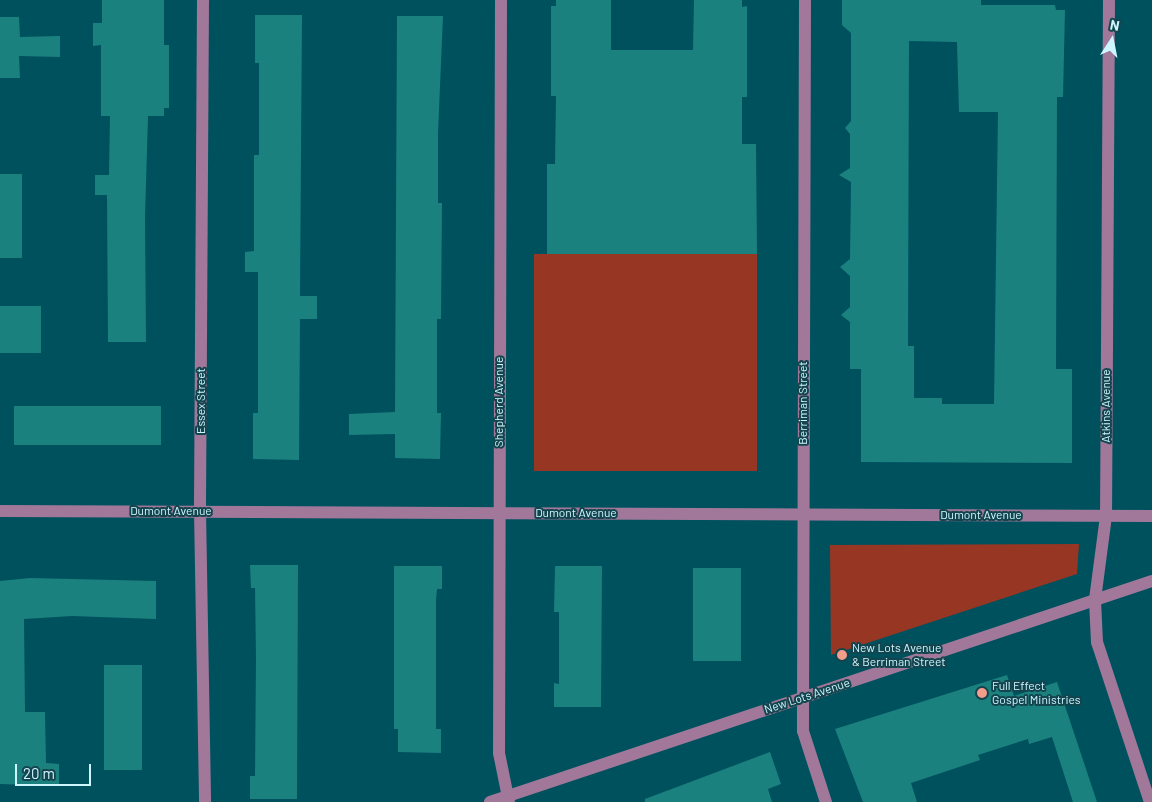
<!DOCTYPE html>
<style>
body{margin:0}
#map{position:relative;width:1152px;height:802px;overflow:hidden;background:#00515e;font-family:Barlow,sans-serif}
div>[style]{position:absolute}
.green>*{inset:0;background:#963623;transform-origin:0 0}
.building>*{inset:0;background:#1a817f;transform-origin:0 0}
.minor>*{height:12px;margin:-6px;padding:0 6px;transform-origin:6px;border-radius:6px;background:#a17899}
.dots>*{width:14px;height:14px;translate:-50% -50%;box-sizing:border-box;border:2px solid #14444d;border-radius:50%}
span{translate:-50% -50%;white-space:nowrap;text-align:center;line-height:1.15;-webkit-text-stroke:4px #14444d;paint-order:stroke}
.street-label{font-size:12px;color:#cdf6ff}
.poi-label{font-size:12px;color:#cdf6ff}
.left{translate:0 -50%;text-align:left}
.north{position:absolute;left:1087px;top:15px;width:50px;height:50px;-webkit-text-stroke:4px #14444d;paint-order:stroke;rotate:11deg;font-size:14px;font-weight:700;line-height:20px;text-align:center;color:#cdf6ff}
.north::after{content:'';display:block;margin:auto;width:18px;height:22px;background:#cdf6ff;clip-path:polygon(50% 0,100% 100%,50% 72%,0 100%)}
.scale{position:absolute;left:15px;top:764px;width:76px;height:22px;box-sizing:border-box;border:2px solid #cdf6ff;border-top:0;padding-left:6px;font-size:15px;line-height:18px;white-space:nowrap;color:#cdf6ff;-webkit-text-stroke:4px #14444d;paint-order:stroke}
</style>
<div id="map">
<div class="green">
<div style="left:534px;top:254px;width:223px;height:217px"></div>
<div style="clip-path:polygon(1079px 544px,1077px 574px,831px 655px,830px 545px)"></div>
</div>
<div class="building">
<div style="clip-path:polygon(102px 0,164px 0,164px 45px,169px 45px,169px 108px,164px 108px,164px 116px,148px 116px,145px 217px,146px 342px,108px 342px,107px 195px,95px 195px,95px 175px,109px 175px,110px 116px,101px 116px,101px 45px,93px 46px,93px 23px,102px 23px)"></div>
<div style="clip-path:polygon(556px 0,611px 0,611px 50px,693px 50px,694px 0,742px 0,742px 7px,747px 6px,747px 97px,742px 97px,742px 144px,756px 144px,757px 254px,547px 254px,547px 164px,555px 164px,556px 96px,551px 96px,551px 6px,556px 6px)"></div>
<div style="clip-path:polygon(evenodd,842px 0,981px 0,981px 5px,1055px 5px,1056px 10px,1065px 10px,1063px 97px,1057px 97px,1056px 369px,1072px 369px,1072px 463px,861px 462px,861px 369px,850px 369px,850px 322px,841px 315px,850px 307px,850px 276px,840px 267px,850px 259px,851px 182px,839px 175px,850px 168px,850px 134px,845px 128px,851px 121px,851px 33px,842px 25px,842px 0,909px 41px,957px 42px,959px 112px,998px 112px,994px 404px,942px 404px,942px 398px,914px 398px,914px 346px,908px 346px,909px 41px)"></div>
<div style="clip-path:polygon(255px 15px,302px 15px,300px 296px,317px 296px,317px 319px,300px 319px,299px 460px,253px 459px,253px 413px,258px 413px,258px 272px,245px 272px,245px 252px,254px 251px,254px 155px,259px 155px,259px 63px,255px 63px)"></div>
<div style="clip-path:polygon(397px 16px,443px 16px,438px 133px,438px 203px,442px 203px,441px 319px,437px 319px,437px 413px,441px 413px,440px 459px,395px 458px,395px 434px,349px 435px,349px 414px,395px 412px)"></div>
<div style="clip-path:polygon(0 17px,19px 17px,20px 37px,60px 36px,60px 57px,19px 56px,20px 78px,0 78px)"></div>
<div style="left:0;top:174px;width:22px;height:84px"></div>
<div style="left:0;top:306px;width:41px;height:47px"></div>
<div style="left:14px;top:406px;width:147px;height:39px"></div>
<div style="clip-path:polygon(250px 565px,298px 565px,297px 799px,250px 799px,250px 776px,255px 776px,256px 659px,255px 588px,251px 588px)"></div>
<div style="clip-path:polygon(394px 566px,442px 566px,442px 589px,437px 589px,436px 600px,436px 729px,441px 729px,441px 753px,398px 752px,398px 729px,394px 729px)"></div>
<div style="clip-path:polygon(555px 566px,602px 566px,601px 707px,554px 707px,554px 683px,559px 684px,559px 612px,554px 612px)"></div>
<div style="left:693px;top:568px;width:48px;height:93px"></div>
<div style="clip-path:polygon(30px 578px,156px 581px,156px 619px,72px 616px,24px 619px,25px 712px,45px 712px,46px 763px,59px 764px,59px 786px,0 784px,0 581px)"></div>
<div style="left:104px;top:665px;width:38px;height:105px"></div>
<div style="clip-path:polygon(1007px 675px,1014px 696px,1057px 682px,1097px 802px,1073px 802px,1052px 737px,1029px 744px,1028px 739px,978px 755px,980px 760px,911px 783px,917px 802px,863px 802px,835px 729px)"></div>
<div style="clip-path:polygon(770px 752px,781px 784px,768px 789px,772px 802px,645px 802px,645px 799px)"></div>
</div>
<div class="minor">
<div style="left:203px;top:0;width:511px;rotate:90.34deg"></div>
<div style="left:200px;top:511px;width:291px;rotate:89deg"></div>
<div style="left:501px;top:0;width:753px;rotate:90.15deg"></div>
<div style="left:499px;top:753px;width:50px;rotate:78.5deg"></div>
<div style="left:805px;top:0;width:731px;rotate:90.16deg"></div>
<div style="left:803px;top:731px;width:75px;rotate:72.1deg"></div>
<div style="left:1109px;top:0;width:516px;rotate:90.33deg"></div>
<div style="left:1106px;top:516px;width:85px;rotate:97.5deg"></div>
<div style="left:1095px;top:600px;width:42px;rotate:87.3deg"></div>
<div style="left:1097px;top:642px;width:169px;rotate:71.7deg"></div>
<div style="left:0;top:511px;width:1152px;rotate:0.25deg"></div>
<div style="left:490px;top:802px;width:698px;rotate:-18.46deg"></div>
</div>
<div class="dots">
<div style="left:842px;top:655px;background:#f49d8b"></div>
<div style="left:982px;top:693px;background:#f49d8b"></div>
</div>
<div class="street-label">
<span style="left:201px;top:401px;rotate:-90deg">Essex Street</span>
<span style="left:499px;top:402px;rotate:-90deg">Shepherd Avenue</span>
<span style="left:803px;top:403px;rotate:-90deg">Berriman Street</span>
<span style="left:1106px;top:406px;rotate:-90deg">Atkins Avenue</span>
<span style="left:171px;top:511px">Dumont Avenue</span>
<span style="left:576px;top:513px">Dumont Avenue</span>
<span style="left:981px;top:515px">Dumont Avenue</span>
<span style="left:807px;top:696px;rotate:-18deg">New Lots Avenue</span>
</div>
<div class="poi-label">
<span class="left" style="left:852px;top:655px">New Lots Avenue<br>&amp; Berriman Street</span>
<span class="left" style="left:992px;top:693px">Full Effect<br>Gospel Ministries</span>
</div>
<div class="north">N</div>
<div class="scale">20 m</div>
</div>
